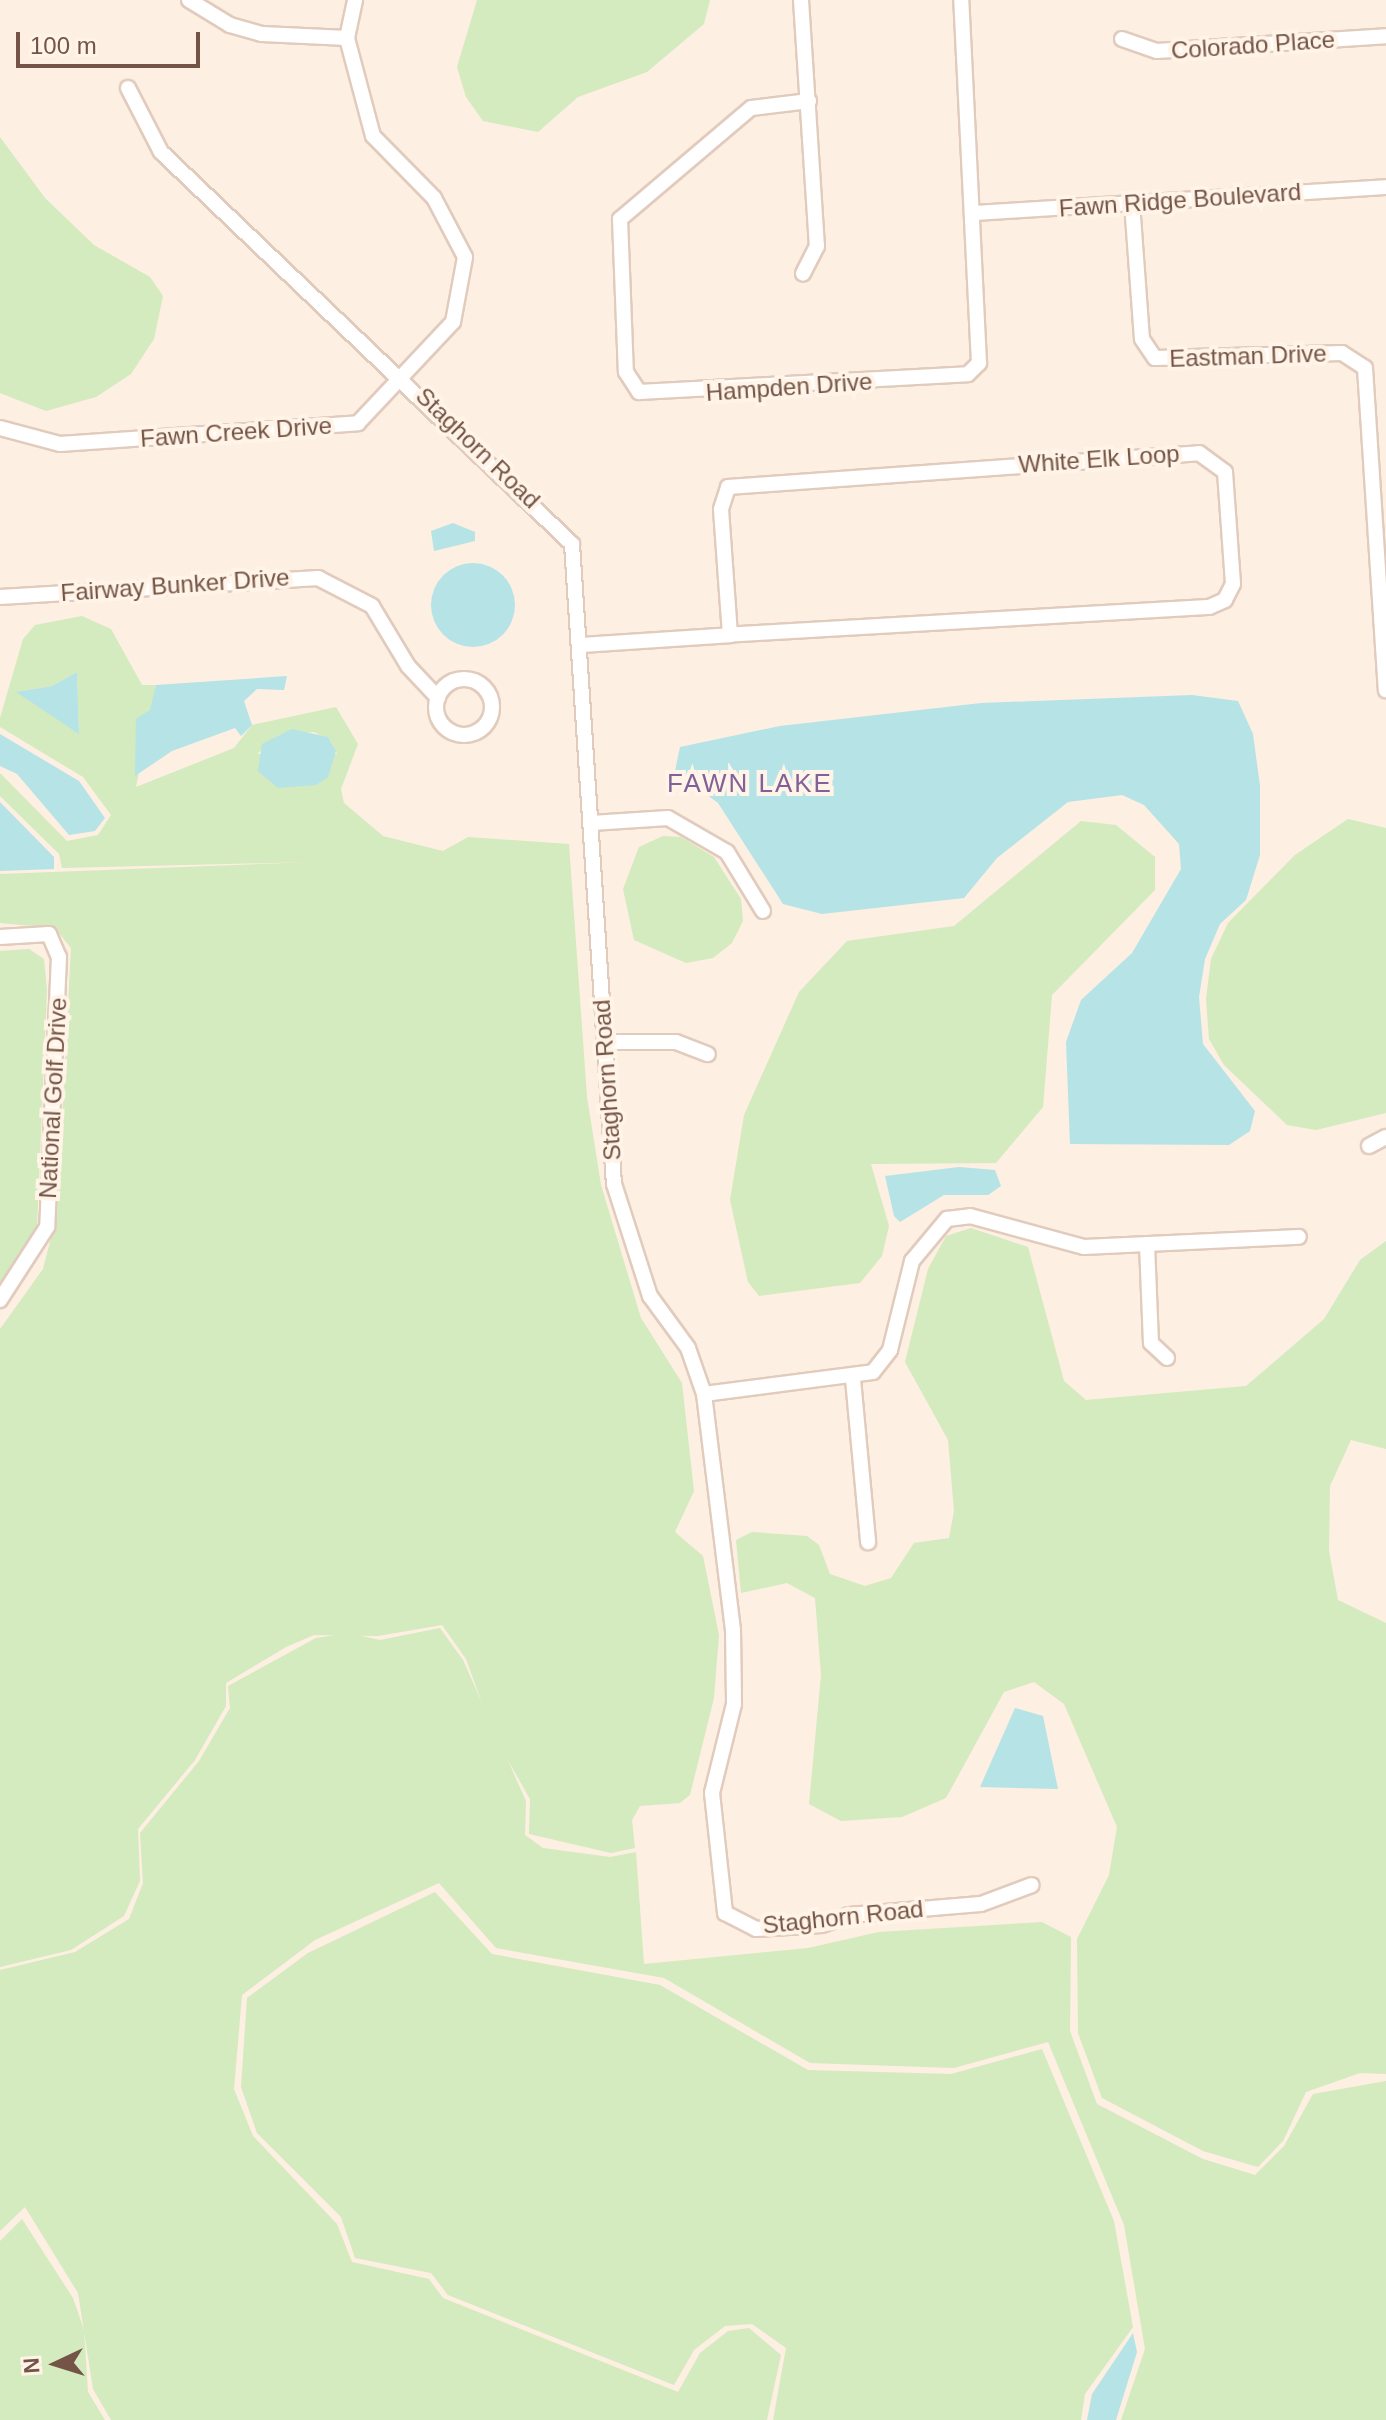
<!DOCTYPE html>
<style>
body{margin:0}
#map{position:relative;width:1386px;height:2420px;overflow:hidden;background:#fdefe1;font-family:Helvetica,sans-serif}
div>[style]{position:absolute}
.green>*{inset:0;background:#d4eabf}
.water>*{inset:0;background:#b5e3e6}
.round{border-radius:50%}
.roads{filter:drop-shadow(2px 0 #e1cbbd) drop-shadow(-2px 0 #e1cbbd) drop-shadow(0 2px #e1cbbd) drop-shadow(0 -2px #e1cbbd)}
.street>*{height:14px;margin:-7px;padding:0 7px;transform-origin:7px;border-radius:7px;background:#fff}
.street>.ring{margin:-7px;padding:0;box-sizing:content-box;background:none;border:14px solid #fff;border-radius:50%}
span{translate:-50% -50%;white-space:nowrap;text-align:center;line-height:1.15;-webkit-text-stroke:8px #fff4e7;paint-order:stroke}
.street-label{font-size:24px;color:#745447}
.neighbourhood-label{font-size:26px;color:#816298;letter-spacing:2px}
.north{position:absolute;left:16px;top:2324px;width:80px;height:80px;-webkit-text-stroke:6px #fff4e7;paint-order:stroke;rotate:266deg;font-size:22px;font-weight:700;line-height:32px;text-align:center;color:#745447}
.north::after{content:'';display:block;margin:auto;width:28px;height:36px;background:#745447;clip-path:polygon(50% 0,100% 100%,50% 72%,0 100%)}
.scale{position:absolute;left:16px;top:32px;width:184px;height:36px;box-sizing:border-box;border:4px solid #745447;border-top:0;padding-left:10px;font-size:24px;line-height:28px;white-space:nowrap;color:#745447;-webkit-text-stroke:6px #fff4e7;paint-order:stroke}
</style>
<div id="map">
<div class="green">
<div style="clip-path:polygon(477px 0,710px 0,704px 24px,647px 72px,578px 97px,538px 132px,483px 121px,466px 97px,457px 67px)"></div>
<div style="clip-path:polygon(0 137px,45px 198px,94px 245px,150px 277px,163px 296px,154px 339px,131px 374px,96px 397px,46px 411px,0 393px)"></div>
<div style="clip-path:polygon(evenodd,82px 616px,111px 629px,142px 685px,156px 685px,136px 787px,234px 748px,252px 725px,336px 707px,358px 744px,341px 789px,344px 803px,383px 836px,443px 851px,468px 837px,569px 844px,587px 1097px,601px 1185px,641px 1318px,682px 1383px,694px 1491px,675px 1532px,703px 1556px,719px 1635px,714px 1698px,690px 1795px,680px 1803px,640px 1806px,632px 1820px,635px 1848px,611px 1853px,529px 1834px,530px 1799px,494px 1736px,466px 1659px,442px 1625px,378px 1636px,314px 1635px,286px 1647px,226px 1683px,226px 1706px,195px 1760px,138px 1829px,140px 1881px,124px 1916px,71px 1950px,0 1967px,0 1329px,43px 1269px,57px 1214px,71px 948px,55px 928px,0 923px,0 874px,313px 862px,62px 868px,59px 854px,0 796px,0 773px,67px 841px,98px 835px,111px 815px,83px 777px,0 727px,0 718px,23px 639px,35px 625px,82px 616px,77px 672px,79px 733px,17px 692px,52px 686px,77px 672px,82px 616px,314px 732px,330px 740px,337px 754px,257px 754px,280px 735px,314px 732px)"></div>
<div style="clip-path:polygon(1348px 819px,1386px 828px,1386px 1113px,1316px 1130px,1287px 1125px,1224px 1065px,1209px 1039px,1206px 999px,1211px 959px,1228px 923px,1295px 855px)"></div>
<div style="clip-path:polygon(1081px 821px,1116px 825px,1155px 857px,1155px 890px,1052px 995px,1043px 1107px,996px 1163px,871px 1164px,889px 1226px,882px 1256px,860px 1283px,759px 1296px,748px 1282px,730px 1200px,744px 1115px,799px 992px,847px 941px,954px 926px)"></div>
<div style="clip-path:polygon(663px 836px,681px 837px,714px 857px,741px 899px,743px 921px,732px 943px,713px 958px,686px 963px,634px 940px,623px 889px,639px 847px)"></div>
<div style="clip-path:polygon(29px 949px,44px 959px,47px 990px,37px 1228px,0 1289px,0 951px)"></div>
<div style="clip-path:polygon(971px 1228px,1028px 1247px,1064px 1381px,1086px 1400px,1246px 1386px,1324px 1319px,1360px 1260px,1386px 1241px,1386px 1449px,1351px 1440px,1330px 1486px,1329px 1551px,1338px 1600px,1386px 1623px,1386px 2074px,1360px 2073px,1306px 2092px,1283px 2141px,1258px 2167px,1203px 2151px,1102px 2098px,1078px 2033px,1077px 1939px,1109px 1875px,1117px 1827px,1064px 1704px,1034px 1682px,1004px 1692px,946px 1798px,902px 1817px,841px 1821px,809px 1804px,821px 1675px,815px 1598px,787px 1583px,741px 1593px,736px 1540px,752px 1532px,807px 1536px,819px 1545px,830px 1574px,865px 1586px,891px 1578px,914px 1543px,949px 1538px,954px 1511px,948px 1440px,905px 1362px,928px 1269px,946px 1236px)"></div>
<div style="clip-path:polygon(440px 1628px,463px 1660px,526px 1801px,525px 1835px,543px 1848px,610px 1857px,636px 1852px,644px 1964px,808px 1948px,879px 1932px,1042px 1922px,1071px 1937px,1070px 2031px,1097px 2104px,1203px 2159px,1255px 2175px,1284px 2146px,1313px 2094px,1386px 2081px,1386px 2420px,1121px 2420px,1145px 2349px,1124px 2225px,1048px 2042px,954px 2068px,810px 2063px,664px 1978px,496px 1948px,439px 1883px,315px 1940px,242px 1995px,234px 2089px,253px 2136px,337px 2224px,352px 2262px,429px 2279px,443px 2298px,678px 2392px,700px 2353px,728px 2331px,749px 2328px,781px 2355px,767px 2420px,111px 2420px,93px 2389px,78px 2293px,25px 2207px,0 2231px,0 1970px,75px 1952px,129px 1919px,143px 1883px,140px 1833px,199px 1761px,230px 1708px,228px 1686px,316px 1638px,348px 1633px,380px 1640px)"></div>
<div style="clip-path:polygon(435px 1892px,492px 1954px,660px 1985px,808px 2070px,951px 2074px,1042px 2049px,1114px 2221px,1133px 2327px,1085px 2394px,1081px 2420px,773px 2420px,786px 2348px,752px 2324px,725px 2326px,694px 2350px,674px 2385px,448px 2295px,431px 2273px,355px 2258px,341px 2217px,257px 2133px,241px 2087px,247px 1998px,308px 1953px)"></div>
<div style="clip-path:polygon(22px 2219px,73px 2298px,84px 2330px,88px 2392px,105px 2420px,0 2420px,0 2241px)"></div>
</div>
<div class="water">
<div style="clip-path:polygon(453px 523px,475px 532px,475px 541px,434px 551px,431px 531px)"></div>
<div class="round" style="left:431px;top:563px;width:84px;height:84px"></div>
<div style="clip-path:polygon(77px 672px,79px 734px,16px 692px,52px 686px)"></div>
<div style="clip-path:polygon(287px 676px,284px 690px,257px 689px,244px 701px,252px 725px,241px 736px,235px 728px,172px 751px,135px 776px,136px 719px,150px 710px,156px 685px)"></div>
<div style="clip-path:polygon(1192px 695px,1238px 701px,1253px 734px,1260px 786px,1260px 855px,1246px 900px,1220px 924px,1205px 959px,1199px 997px,1203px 1044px,1255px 1111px,1250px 1131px,1229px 1145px,1070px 1144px,1066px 1042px,1081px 1000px,1132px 953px,1181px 869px,1179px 844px,1144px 805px,1122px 795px,1068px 802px,997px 858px,964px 898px,822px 914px,783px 904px,718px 803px,675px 771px,680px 747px,780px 726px,981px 703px)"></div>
<div style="clip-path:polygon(292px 729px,328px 737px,336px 751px,328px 777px,316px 785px,278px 788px,258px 771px,262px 744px)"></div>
<div style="clip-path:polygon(0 734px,79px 781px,105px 818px,95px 831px,69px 835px,17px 774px,0 766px)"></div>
<div style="clip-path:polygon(0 802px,54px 857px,54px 869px,0 871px)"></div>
<div style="clip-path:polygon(959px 1167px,995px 1170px,1001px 1186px,988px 1195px,944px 1195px,900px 1222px,894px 1216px,885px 1176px)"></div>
<div style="clip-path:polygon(1015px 1708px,1043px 1716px,1058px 1789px,980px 1787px)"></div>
<div style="clip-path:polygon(1133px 2333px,1137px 2352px,1116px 2420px,1087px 2420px,1092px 2394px)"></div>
</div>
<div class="roads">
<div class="street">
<div style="left:189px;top:0;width:48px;rotate:31.4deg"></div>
<div style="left:230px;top:25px;width:33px;rotate:16deg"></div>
<div style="left:262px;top:34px;width:85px;rotate:2.7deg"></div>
<div style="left:801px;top:0;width:247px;rotate:86.3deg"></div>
<div style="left:817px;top:246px;width:31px;rotate:117deg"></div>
<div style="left:1122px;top:39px;width:37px;rotate:19deg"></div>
<div style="left:1157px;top:51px;width:229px;rotate:-3.7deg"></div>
<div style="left:128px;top:88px;width:72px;rotate:62.7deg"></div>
<div style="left:161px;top:152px;width:568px;rotate:43.64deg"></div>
<div style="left:572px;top:544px;width:641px;rotate:86.25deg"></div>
<div style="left:614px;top:1184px;width:118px;rotate:72.2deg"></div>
<div style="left:650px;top:1296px;width:64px;rotate:53.8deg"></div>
<div style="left:688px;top:1348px;width:49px;rotate:70.8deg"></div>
<div style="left:704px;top:1394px;width:238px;rotate:83deg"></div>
<div style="left:733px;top:1630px;width:74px;rotate:89.2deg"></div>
<div style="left:734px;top:1704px;width:92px;rotate:103.9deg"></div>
<div style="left:712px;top:1793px;width:121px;rotate:83.8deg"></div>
<div style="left:725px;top:1913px;width:35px;rotate:27deg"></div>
<div style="left:756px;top:1929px;width:66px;rotate:-3.5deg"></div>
<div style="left:822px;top:1925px;width:29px;rotate:-20deg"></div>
<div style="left:849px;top:1915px;width:132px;rotate:-4.8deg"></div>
<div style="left:981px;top:1904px;width:54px;rotate:-20.4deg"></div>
<div style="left:809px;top:101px;width:58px;rotate:173.1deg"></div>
<div style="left:751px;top:108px;width:172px;rotate:139.7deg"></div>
<div style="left:620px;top:219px;width:153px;rotate:87.8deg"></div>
<div style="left:626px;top:372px;width:24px;rotate:57deg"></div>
<div style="left:639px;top:392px;width:329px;rotate:-3.1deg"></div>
<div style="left:968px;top:374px;width:16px;rotate:-45deg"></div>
<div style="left:979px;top:363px;width:363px;rotate:-92.8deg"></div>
<div style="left:1132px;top:203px;width:136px;rotate:85.8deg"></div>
<div style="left:1142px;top:339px;width:23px;rotate:56deg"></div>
<div style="left:1155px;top:358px;width:187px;rotate:-1.5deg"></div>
<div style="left:1342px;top:353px;width:27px;rotate:33deg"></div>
<div style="left:1365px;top:368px;width:323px;rotate:86.3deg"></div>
<div style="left:974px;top:213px;width:413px;rotate:-3.6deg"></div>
<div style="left:0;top:428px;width:62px;rotate:14.9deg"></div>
<div style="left:60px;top:444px;width:299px;rotate:-4deg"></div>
<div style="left:358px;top:423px;width:139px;rotate:-46.8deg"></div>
<div style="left:453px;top:322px;width:66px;rotate:-79.5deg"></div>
<div style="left:465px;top:257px;width:67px;rotate:-117.7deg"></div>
<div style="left:434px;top:198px;width:87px;rotate:-134.5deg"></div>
<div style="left:373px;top:136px;width:101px;rotate:-104.9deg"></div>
<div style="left:347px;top:38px;width:39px;rotate:-78deg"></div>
<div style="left:1199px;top:453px;width:32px;rotate:36deg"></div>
<div style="left:1225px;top:472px;width:112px;rotate:85.9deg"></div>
<div style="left:1233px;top:584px;width:18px;rotate:117deg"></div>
<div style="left:1225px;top:600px;width:17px;rotate:156deg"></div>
<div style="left:1209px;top:607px;width:480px;rotate:176.7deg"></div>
<div style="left:730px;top:635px;width:126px;rotate:-94.1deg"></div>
<div style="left:721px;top:509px;width:23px;rotate:-72deg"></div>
<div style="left:728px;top:487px;width:472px;rotate:-4.1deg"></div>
<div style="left:0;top:597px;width:319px;rotate:-3.4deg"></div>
<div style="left:318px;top:578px;width:61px;rotate:27.4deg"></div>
<div style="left:372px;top:606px;width:70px;rotate:59deg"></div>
<div style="left:408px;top:666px;width:44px;rotate:46.8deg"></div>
<div style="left:581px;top:645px;width:149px;rotate:-3.8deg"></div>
<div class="ring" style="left:436px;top:679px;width:42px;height:42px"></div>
<div style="left:592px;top:823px;width:76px;rotate:-3.8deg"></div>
<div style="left:668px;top:818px;width:68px;rotate:30deg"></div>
<div style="left:727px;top:852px;width:69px;rotate:58.6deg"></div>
<div style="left:0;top:937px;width:49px;rotate:-3.5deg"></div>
<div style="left:49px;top:934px;width:25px;rotate:67deg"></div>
<div style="left:59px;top:957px;width:270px;rotate:92.5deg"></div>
<div style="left:47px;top:1227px;width:87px;rotate:122.8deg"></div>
<div style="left:605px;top:1042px;width:71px"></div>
<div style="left:676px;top:1042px;width:34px;rotate:21deg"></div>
<div style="left:1369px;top:1146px;width:19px;rotate:-28deg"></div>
<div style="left:1147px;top:1244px;width:99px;rotate:87.7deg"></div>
<div style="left:1151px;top:1343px;width:22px;rotate:43deg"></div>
<div style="left:853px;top:1379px;width:164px;rotate:84.7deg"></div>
<div style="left:704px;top:1394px;width:170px;rotate:-7.4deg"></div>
<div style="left:873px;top:1372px;width:28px;rotate:-52deg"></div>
<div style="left:890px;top:1350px;width:92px;rotate:-76.1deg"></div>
<div style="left:912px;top:1261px;width:55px;rotate:-50.2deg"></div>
<div style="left:947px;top:1219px;width:23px;rotate:-7deg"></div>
<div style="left:970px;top:1216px;width:118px;rotate:15.2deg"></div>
<div style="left:1084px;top:1247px;width:215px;rotate:-2.7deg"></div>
</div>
</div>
<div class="street-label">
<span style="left:1253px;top:45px;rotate:-4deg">Colorado Place</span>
<span style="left:1180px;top:200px;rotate:-4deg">Fawn Ridge Boulevard</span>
<span style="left:1248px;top:356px;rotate:-2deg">Eastman Drive</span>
<span style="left:789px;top:387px;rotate:-4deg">Hampden Drive</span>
<span style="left:236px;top:432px;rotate:-4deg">Fawn Creek Drive</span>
<span style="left:478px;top:448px;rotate:44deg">Staghorn Road</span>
<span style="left:1099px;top:459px;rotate:-4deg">White Elk Loop</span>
<span style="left:175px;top:585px;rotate:-4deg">Fairway Bunker Drive</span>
<span style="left:607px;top:1080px;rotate:-94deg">Staghorn Road</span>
<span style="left:53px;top:1098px;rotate:-87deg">National Golf Drive</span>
<span style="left:843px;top:1917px;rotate:-6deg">Staghorn Road</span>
</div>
<div class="neighbourhood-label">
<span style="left:750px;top:784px">FAWN LAKE</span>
</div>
<div class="north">N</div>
<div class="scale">100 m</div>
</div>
